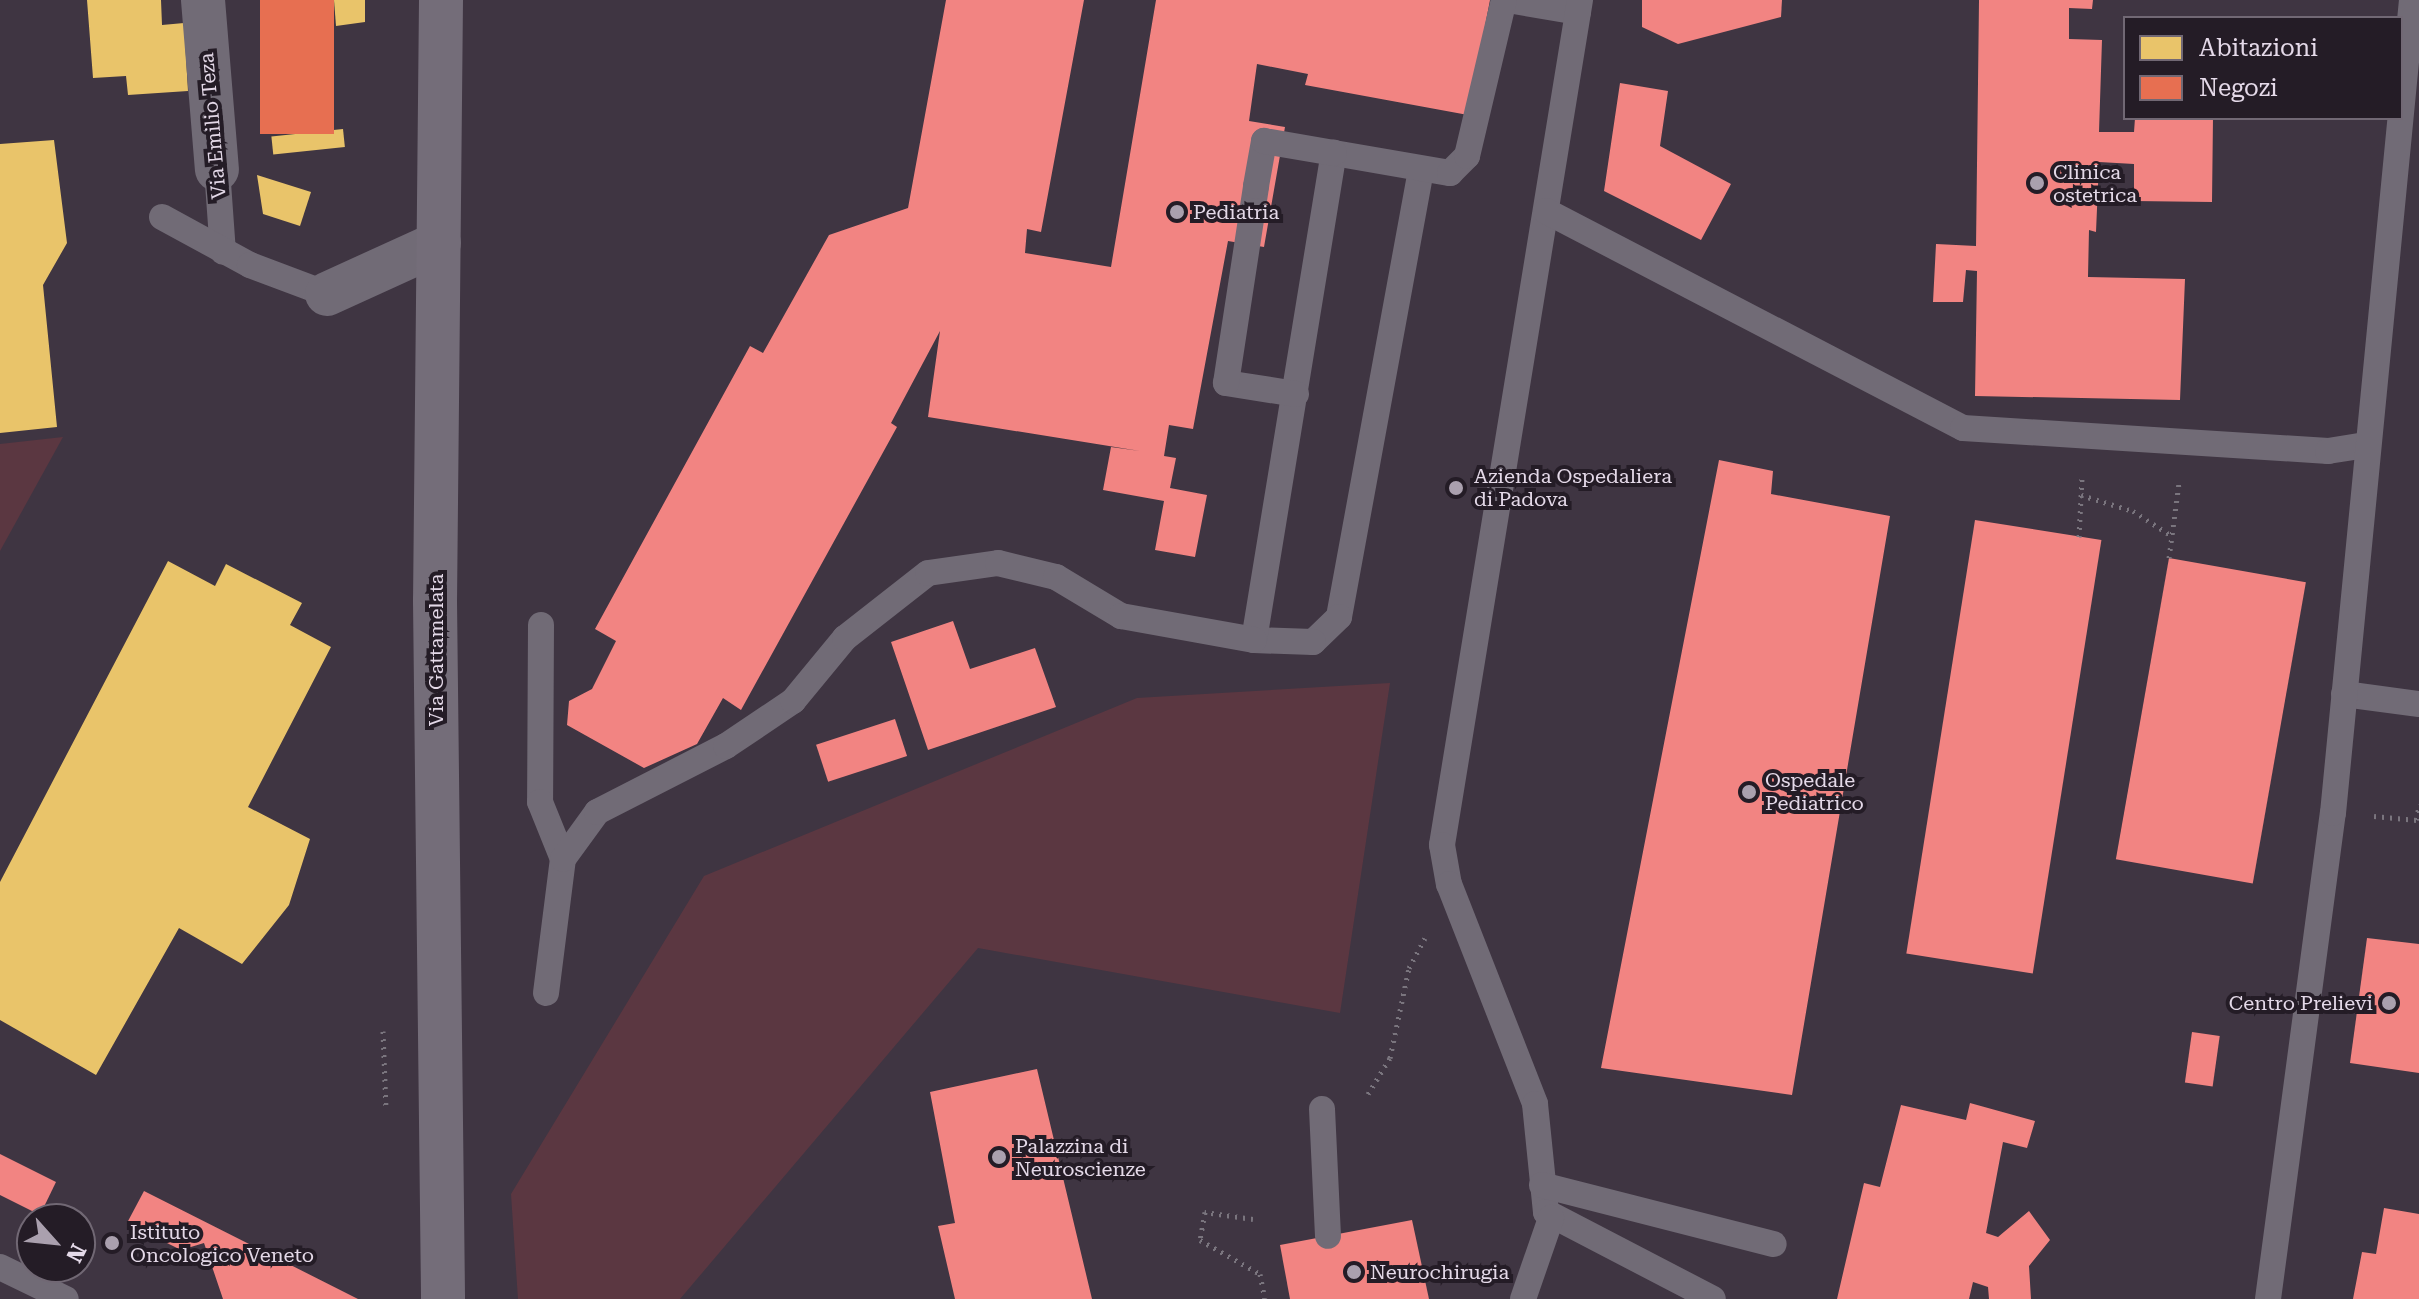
<!DOCTYPE html>
<style>
body{margin:0}
#map{position:relative;width:2419px;height:1299px;overflow:hidden;background:#3f3542;font-family:"Roboto Serif",serif}
div>[style]{position:absolute}
.green>*{inset:0;background:#5b3741}
.homes>*{inset:0;background:#e9c46a;transform-origin:0 0}
.shops>*{inset:0;background:#e76f51;transform-origin:0 0}
.health>*{inset:0;background:#f28482;transform-origin:0 0}
.path>*{height:5px;margin-top:-2.5px;transform-origin:0;background:repeating-linear-gradient(90deg,#7a757e 0 2px,transparent 0 8px)}
.lane>*{height:26px;margin:-13px;padding:0 13px;transform-origin:13px;border-radius:13px;background:#716b76}
.street>*{height:44px;margin:-22px;padding:0 22px;transform-origin:22px;border-radius:22px;background:#716b76}
.secondary>*{height:44px;margin:-22px;padding:0 22px;transform-origin:22px;border-radius:22px;background:#746d79}
.dots>*{width:22px;height:22px;translate:-50% -50%;box-sizing:border-box;border:4px solid #241c26;border-radius:50%}
span{translate:-50% -50%;white-space:nowrap;text-align:center;line-height:1.15;-webkit-text-stroke:8px #241c26;paint-order:stroke}
.street-label{font-size:20px;color:#e4d9e8}
.poi-label{font-size:20px;color:#e4d9e8}
.left{translate:0 -50%;text-align:left}
.right{translate:-100% -50%;text-align:right}
.legend{position:absolute;left:2123px;top:16px;width:280px;height:104px;box-sizing:border-box;background:#241c26;border:2px solid #716874;margin:0;padding:10px 14px;list-style:none;font-size:24px;color:#e4d9e8}
.legend li{display:flex;align-items:center;gap:16px;height:40px}
.legend b{width:40px;border:2px solid #716874}
.north{position:absolute;left:16px;top:1203px;width:80px;height:80px;box-sizing:border-box;background:#241c26;border:2px solid #716874;border-radius:50%;rotate:117deg;font-size:22px;font-weight:700;line-height:32px;text-align:center;color:#e4d9e8}
.north::after{content:'';display:block;margin:auto;width:28px;height:36px;background:#aaa0ae;clip-path:polygon(50% 0,100% 100%,50% 72%,0 100%)}
</style>
<div id="map">
<div class="green">
<div style="clip-path:polygon(63px 437px,0 551px,0 444px)"></div>
<div style="clip-path:polygon(1390px 683px,1340px 1013px,978px 948px,680px 1299px,518px 1299px,511px 1194px,704px 876px,1137px 698px)"></div>
</div>
<div class="homes">
<div style="clip-path:polygon(87px 0,161px 0,162px 25px,184px 23px,188px 91px,128px 95px,126px 76px,93px 78px)"></div>
<div style="clip-path:polygon(334px 0,365px 0,365px 22px,336px 26px)"></div>
<div style="left:343px;top:129px;width:18px;height:72px;rotate:84deg"></div>
<div style="clip-path:polygon(54px 140px,67px 243px,43px 285px,57px 427px,0 433px,0 144px)"></div>
<div style="clip-path:polygon(257px 175px,311px 192px,300px 226px,263px 214px)"></div>
<div style="clip-path:polygon(168px 561px,215px 586px,226px 564px,302px 603px,290px 625px,331px 647px,248px 807px,310px 839px,289px 905px,242px 964px,179px 928px,96px 1075px,0 1020px,0 882px)"></div>
</div>
<div class="shops">
<div style="left:260px;top:0;width:74px;height:134px"></div>
</div>
<div class="health">
<div style="clip-path:polygon(946px 0,1084px 0,1041px 232px,1027px 229px,1025px 253px,1111px 267px,1156px 0,1490px 0,1468px 115px,1305px 85px,1308px 74px,1257px 64px,1249px 121px,1285px 127px,1264px 247px,1228px 241px,1193px 429px,1169px 425px,1164px 456px,1176px 458px,1170px 488px,1207px 495px,1195px 557px,1155px 550px,1164px 501px,1103px 490px,1111px 447px,1140px 451px,928px 417px,940px 331px,891px 423px,897px 427px,741px 710px,723px 698px,697px 744px,644px 768px,567px 725px,569px 701px,592px 689px,616px 641px,595px 629px,750px 346px,763px 353px,829px 235px,908px 208px)"></div>
<div style="clip-path:polygon(1642px 0,1782px 0,1781px 17px,1678px 44px,1642px 27px)"></div>
<div style="clip-path:polygon(1979px 0,2093px 0,2092px 9px,2069px 8px,2069px 39px,2102px 40px,2099px 132px,2134px 132px,2135px 118px,2213px 118px,2212px 202px,2134px 201px,2134px 164px,2099px 162px,2096px 232px,2089px 230px,2088px 277px,2185px 279px,2180px 400px,1975px 396px,1977px 271px,1966px 270px,1963px 302px,1933px 302px,1936px 244px,1976px 246px)"></div>
<div style="clip-path:polygon(1620px 83px,1668px 91px,1660px 146px,1731px 184px,1701px 240px,1604px 191px)"></div>
<div style="clip-path:polygon(1719px 460px,1773px 471px,1771px 494px,1890px 516px,1792px 1095px,1601px 1068px)"></div>
<div style="left:1975px;top:520px;width:128px;height:439px;rotate:9deg"></div>
<div style="left:2169px;top:558px;width:139px;height:306px;rotate:10deg"></div>
<div style="clip-path:polygon(953px 621px,970px 669px,1035px 648px,1056px 707px,928px 750px,891px 642px)"></div>
<div style="left:895px;top:719px;width:39px;height:83px;rotate:72deg"></div>
<div style="clip-path:polygon(2367px 938px,2419px 944px,2419px 1073px,2350px 1063px)"></div>
<div style="left:2192px;top:1032px;width:28px;height:51px;rotate:8deg"></div>
<div style="clip-path:polygon(1037px 1069px,1092px 1299px,955px 1299px,938px 1226px,955px 1223px,930px 1092px)"></div>
<div style="clip-path:polygon(1970px 1103px,2035px 1121px,2027px 1148px,2003px 1142px,1986px 1233px,1998px 1237px,2029px 1211px,2050px 1240px,2029px 1266px,2031px 1299px,1989px 1299px,1988px 1287px,1973px 1282px,1969px 1299px,1837px 1299px,1864px 1183px,1880px 1187px,1901px 1105px,1966px 1120px)"></div>
<div style="clip-path:polygon(0 1154px,56px 1182px,40px 1215px,0 1195px)"></div>
<div style="clip-path:polygon(144px 1191px,358px 1299px,223px 1299px,204px 1243px,181px 1250px,127px 1223px)"></div>
<div style="clip-path:polygon(2384px 1208px,2419px 1214px,2419px 1299px,2353px 1299px,2362px 1252px,2376px 1254px)"></div>
<div style="clip-path:polygon(1412px 1220px,1429px 1299px,1290px 1299px,1280px 1245px)"></div>
</div>
<div class="path">
<div style="left:2081px;top:495px;width:54px;rotate:17.1deg"></div>
<div style="left:2133px;top:511px;width:46px;rotate:32.7deg"></div>
<div style="left:2079px;top:537px;width:59px;rotate:-87.1deg"></div>
<div style="left:2169px;top:558px;width:76px;rotate:-82.4deg"></div>
<div style="left:2374px;top:816px;width:43px;rotate:5.3deg"></div>
<div style="left:2417px;top:820px;width:16px;rotate:-83deg"></div>
<div style="left:383px;top:1031px;width:79px;rotate:87.8deg"></div>
<div style="left:1368px;top:1094px;width:42px;rotate:-58.6deg"></div>
<div style="left:1390px;top:1058px;width:92px;rotate:-78.1deg"></div>
<div style="left:1409px;top:968px;width:34px;rotate:-62deg"></div>
<div style="left:1253px;top:1219px;width:49px;rotate:-171.7deg"></div>
<div style="left:1205px;top:1212px;width:28px;rotate:100deg"></div>
<div style="left:1200px;top:1240px;width:69px;rotate:29.5deg"></div>
<div style="left:1260px;top:1274px;width:25px;rotate:79deg"></div>
</div>
<div class="lane">
<div style="left:1508px;top:0;width:71px;rotate:9.7deg"></div>
<div style="left:1580px;top:0;width:856px;rotate:99.28deg"></div>
<div style="left:1442px;top:845px;width:40px;rotate:80deg"></div>
<div style="left:1449px;top:884px;width:236px;rotate:68.6deg"></div>
<div style="left:1535px;top:1104px;width:109px;rotate:84.2deg"></div>
<div style="left:1546px;top:1212px;width:188px;rotate:27.5deg"></div>
<div style="left:217px;top:169px;width:83px;rotate:85.9deg"></div>
<div style="left:1421px;top:170px;width:454px;rotate:100.4deg"></div>
<div style="left:1339px;top:617px;width:36px;rotate:136deg"></div>
<div style="left:1313px;top:642px;width:59px;rotate:-178.1deg"></div>
<div style="left:1254px;top:640px;width:494px;rotate:-80.7deg"></div>
<div style="left:1334px;top:153px;width:118px;rotate:9.8deg"></div>
<div style="left:1450px;top:173px;width:24px;rotate:-45deg"></div>
<div style="left:1467px;top:156px;width:160px;rotate:-76.7deg"></div>
<div style="left:1546px;top:211px;width:470px;rotate:27.5deg"></div>
<div style="left:1963px;top:428px;width:366px;rotate:3.6deg"></div>
<div style="left:2328px;top:451px;width:36px;rotate:-9deg"></div>
<div style="left:162px;top:217px;width:100px;rotate:28.6deg"></div>
<div style="left:250px;top:265px;width:82px;rotate:20.6deg"></div>
<div style="left:1296px;top:394px;width:71px;rotate:-171.1deg"></div>
<div style="left:1226px;top:383px;width:199px;rotate:-81.3deg"></div>
<div style="left:1256px;top:186px;width:46px;rotate:-79.9deg"></div>
<div style="left:1264px;top:141px;width:71px;rotate:9.7deg"></div>
<div style="left:541px;top:625px;width:177px;rotate:90.3deg"></div>
<div style="left:540px;top:802px;width:61px;rotate:68deg"></div>
<div style="left:2344px;top:694px;width:76px;rotate:7.6deg"></div>
<div style="left:546px;top:993px;width:135px;rotate:-82.8deg"></div>
<div style="left:563px;top:859px;width:58px;rotate:-54.1deg"></div>
<div style="left:597px;top:812px;width:145px;rotate:-27.1deg"></div>
<div style="left:726px;top:746px;width:81px;rotate:-33.9deg"></div>
<div style="left:793px;top:701px;width:82px;rotate:-50.5deg"></div>
<div style="left:845px;top:638px;width:105px;rotate:-38.1deg"></div>
<div style="left:928px;top:573px;width:71px;rotate:-8.1deg"></div>
<div style="left:998px;top:563px;width:60px;rotate:13.6deg"></div>
<div style="left:1056px;top:577px;width:76px;rotate:31deg"></div>
<div style="left:1121px;top:616px;width:135px;rotate:10.2deg"></div>
<div style="left:1322px;top:1109px;width:127px;rotate:87.3deg"></div>
<div style="left:1542px;top:1185px;width:239px;rotate:14.3deg"></div>
<div style="left:0;top:1267px;width:73px;rotate:25.9deg"></div>
<div style="left:1523px;top:1299px;width:86px;rotate:-70.9deg"></div>
<div style="left:2268px;top:1299px;width:490px;rotate:-82.4deg"></div>
<div style="left:2333px;top:813px;width:817px;rotate:-84.45deg"></div>
</div>
<div class="street">
<div style="left:203px;top:0;width:170px;rotate:85.3deg"></div>
<div style="left:327px;top:294px;width:123px;rotate:-24.5deg"></div>
</div>
<div class="secondary">
<div style="left:441px;top:0;width:601px;rotate:90.57deg"></div>
<div style="left:435px;top:601px;width:698px;rotate:89.34deg"></div>
</div>
<div class="dots">
<div style="left:2037px;top:183px;background:#aaa0ae"></div>
<div style="left:1177px;top:212px;background:#aaa0ae"></div>
<div style="left:1456px;top:488px;background:#aaa0ae"></div>
<div style="left:1749px;top:792px;background:#aaa0ae"></div>
<div style="left:2389px;top:1003px;background:#aaa0ae"></div>
<div style="left:999px;top:1157px;background:#aaa0ae"></div>
<div style="left:112px;top:1243px;background:#aaa0ae"></div>
<div style="left:1354px;top:1272px;background:#aaa0ae"></div>
</div>
<div class="street-label">
<span style="left:213px;top:126px;rotate:-95deg">Via Emilio Teza</span>
<span style="left:436px;top:650px;rotate:-90deg">Via Gattamelata</span>
</div>
<div class="poi-label">
<span class="left" style="left:2053px;top:184px">Clinica<br>ostetrica</span>
<span class="left" style="left:1193px;top:212px">Pediatria</span>
<span class="left" style="left:1474px;top:488px">Azienda Ospedaliera<br>di Padova</span>
<span class="left" style="left:1765px;top:792px">Ospedale<br>Pediatrico</span>
<span class="right" style="left:2373px;top:1003px">Centro Prelievi</span>
<span class="left" style="left:1015px;top:1158px">Palazzina di<br>Neuroscienze</span>
<span class="left" style="left:130px;top:1244px">Istituto<br>Oncologico Veneto</span>
<span class="left" style="left:1370px;top:1272px">Neurochirugia</span>
</div>
<ul class="legend">
<li><b style="height:22px;background:#e9c46a"></b>Abitazioni</li>
<li><b style="height:22px;background:#e76f51"></b>Negozi</li>
</ul>
<div class="north">N</div>
</div>
